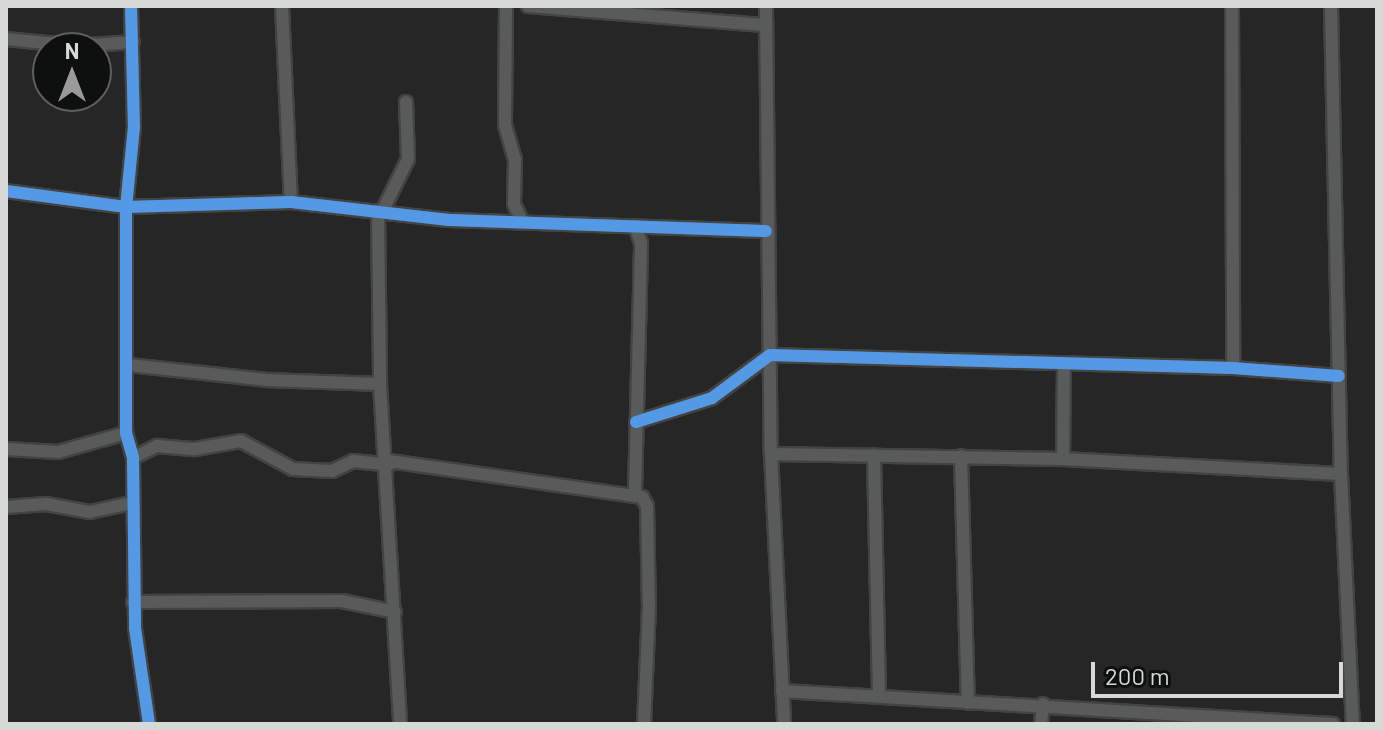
<!DOCTYPE html>
<style>
body{margin:0}
#map{position:relative;width:1383px;height:730px;overflow:hidden;background:#252625;font-family:Barlow,sans-serif}
div>[style]{position:absolute}
.roads{filter:drop-shadow(2px 0 #424342) drop-shadow(-2px 0 #424342) drop-shadow(0 2px #424342) drop-shadow(0 -2px #424342)}
.minor>*{height:12px;margin:-6px;padding:0 6px;transform-origin:6px;border-radius:6px;background:#595b5a}
.cycleway>*{height:12px;margin:-6px;padding:0 6px;transform-origin:6px;border-radius:6px;background:#5399e6}
span{translate:-50% -50%;white-space:nowrap;text-align:center;line-height:1.15;-webkit-text-stroke:8px #0e100f;paint-order:stroke}
.frame{position:absolute;inset:0;border:8px solid #d7d9d7;pointer-events:none}
.north{position:absolute;left:32px;top:32px;width:80px;height:80px;box-sizing:border-box;background:#0e100f;border:2px solid #5e605f;border-radius:50%;rotate:0deg;font-size:22px;font-weight:700;line-height:32px;text-align:center;color:#d7d9d7}
.north::after{content:'';display:block;margin:auto;width:28px;height:36px;background:#999a99;clip-path:polygon(50% 0,100% 100%,50% 72%,0 100%)}
.scale{position:absolute;left:1091px;top:662px;width:252px;height:36px;box-sizing:border-box;border:4px solid #d7d9d7;border-top:0;padding-left:10px;font-size:24px;line-height:28px;white-space:nowrap;color:#d7d9d7;-webkit-text-stroke:6px #0e100f;paint-order:stroke}
</style>
<div id="map">
<div class="roads">
<div class="minor">
<div style="left:131px;top:6px;width:121px;rotate:88.6deg"></div>
<div style="left:134px;top:127px;width:80px;rotate:95.7deg"></div>
<div style="left:126px;top:207px;width:226px;rotate:90deg"></div>
<div style="left:126px;top:433px;width:26px;rotate:74deg"></div>
<div style="left:133px;top:458px;width:170px;rotate:89.3deg"></div>
<div style="left:135px;top:628px;width:97px;rotate:81.7deg"></div>
<div style="left:282px;top:6px;width:196px;rotate:87.4deg"></div>
<div style="left:506px;top:6px;width:119px;rotate:90.5deg"></div>
<div style="left:505px;top:125px;width:35px;rotate:74deg"></div>
<div style="left:515px;top:159px;width:45px;rotate:91.3deg"></div>
<div style="left:514px;top:204px;width:19px;rotate:65deg"></div>
<div style="left:528px;top:6px;width:239px;rotate:4.6deg"></div>
<div style="left:766px;top:6px;width:448px;rotate:89.4deg"></div>
<div style="left:771px;top:454px;width:270px;rotate:87.2deg"></div>
<div style="left:1232px;top:6px;width:362px;rotate:89.8deg"></div>
<div style="left:1331px;top:6px;width:468px;rotate:88.8deg"></div>
<div style="left:1341px;top:474px;width:250px;rotate:87.3deg"></div>
<div style="left:6px;top:39px;width:71px;rotate:5.6deg"></div>
<div style="left:77px;top:46px;width:56px;rotate:-4.1deg"></div>
<div style="left:6px;top:191px;width:121px;rotate:7.6deg"></div>
<div style="left:126px;top:207px;width:165px;rotate:-1.7deg"></div>
<div style="left:291px;top:202px;width:159px;rotate:6.5deg"></div>
<div style="left:449px;top:220px;width:317px;rotate:2deg"></div>
<div style="left:378px;top:211px;width:173px;rotate:89.3deg"></div>
<div style="left:380px;top:384px;width:341px;rotate:86.6deg"></div>
<div style="left:382px;top:212px;width:59px;rotate:-63.9deg"></div>
<div style="left:408px;top:159px;width:57px;rotate:-92deg"></div>
<div style="left:129px;top:365px;width:138px;rotate:6.2deg"></div>
<div style="left:266px;top:380px;width:114px;rotate:2deg"></div>
<div style="left:636px;top:422px;width:80px;rotate:-17.5deg"></div>
<div style="left:712px;top:398px;width:72px;rotate:-36.6deg"></div>
<div style="left:770px;top:355px;width:463px;rotate:1.6deg"></div>
<div style="left:1233px;top:368px;width:106px;rotate:4.3deg"></div>
<div style="left:6px;top:449px;width:52px;rotate:3.3deg"></div>
<div style="left:58px;top:452px;width:71px;rotate:-15.6deg"></div>
<div style="left:771px;top:454px;width:292px;rotate:1deg"></div>
<div style="left:1063px;top:459px;width:278px;rotate:3.1deg"></div>
<div style="left:874px;top:455px;width:241px;rotate:88.8deg"></div>
<div style="left:961px;top:456px;width:247px;rotate:88.4deg"></div>
<div style="left:133px;top:458px;width:27px;rotate:-27deg"></div>
<div style="left:157px;top:446px;width:38px;rotate:5deg"></div>
<div style="left:195px;top:449px;width:47px;rotate:-9.9deg"></div>
<div style="left:241px;top:441px;width:59px;rotate:28.3deg"></div>
<div style="left:293px;top:469px;width:39px;rotate:3deg"></div>
<div style="left:332px;top:471px;width:23px;rotate:-25deg"></div>
<div style="left:353px;top:461px;width:36px;rotate:6deg"></div>
<div style="left:1063px;top:459px;width:96px;rotate:-89.4deg"></div>
<div style="left:389px;top:461px;width:256px;rotate:8.1deg"></div>
<div style="left:642px;top:497px;width:10px;rotate:61deg"></div>
<div style="left:647px;top:506px;width:100px;rotate:88.9deg"></div>
<div style="left:649px;top:606px;width:118px;rotate:92.4deg"></div>
<div style="left:635px;top:493px;width:250px;rotate:-88.6deg"></div>
<div style="left:641px;top:243px;width:18px;rotate:-109deg"></div>
<div style="left:6px;top:507px;width:40px;rotate:-4.3deg"></div>
<div style="left:46px;top:504px;width:45px;rotate:10.3deg"></div>
<div style="left:90px;top:512px;width:43px;rotate:-12.1deg"></div>
<div style="left:133px;top:602px;width:209px;rotate:-0.3deg"></div>
<div style="left:342px;top:601px;width:54px;rotate:11.7deg"></div>
<div style="left:782px;top:691px;width:552px;rotate:3.43deg"></div>
<div style="left:1041px;top:724px;width:20px;rotate:-84deg"></div>
</div>
</div>
<div class="cycleway">
<div style="left:131px;top:6px;width:121px;rotate:88.6deg"></div>
<div style="left:134px;top:127px;width:80px;rotate:95.7deg"></div>
<div style="left:126px;top:207px;width:226px;rotate:90deg"></div>
<div style="left:126px;top:433px;width:26px;rotate:74deg"></div>
<div style="left:133px;top:458px;width:170px;rotate:89.3deg"></div>
<div style="left:135px;top:628px;width:97px;rotate:81.7deg"></div>
<div style="left:6px;top:191px;width:121px;rotate:7.6deg"></div>
<div style="left:126px;top:207px;width:165px;rotate:-1.7deg"></div>
<div style="left:291px;top:202px;width:159px;rotate:6.5deg"></div>
<div style="left:449px;top:220px;width:317px;rotate:2deg"></div>
<div style="left:636px;top:422px;width:80px;rotate:-17.5deg"></div>
<div style="left:712px;top:398px;width:72px;rotate:-36.6deg"></div>
<div style="left:770px;top:355px;width:463px;rotate:1.6deg"></div>
<div style="left:1233px;top:368px;width:106px;rotate:4.3deg"></div>
</div>
<div class="frame"></div>
<div class="north">N</div>
<div class="scale">200 m</div>
</div>
